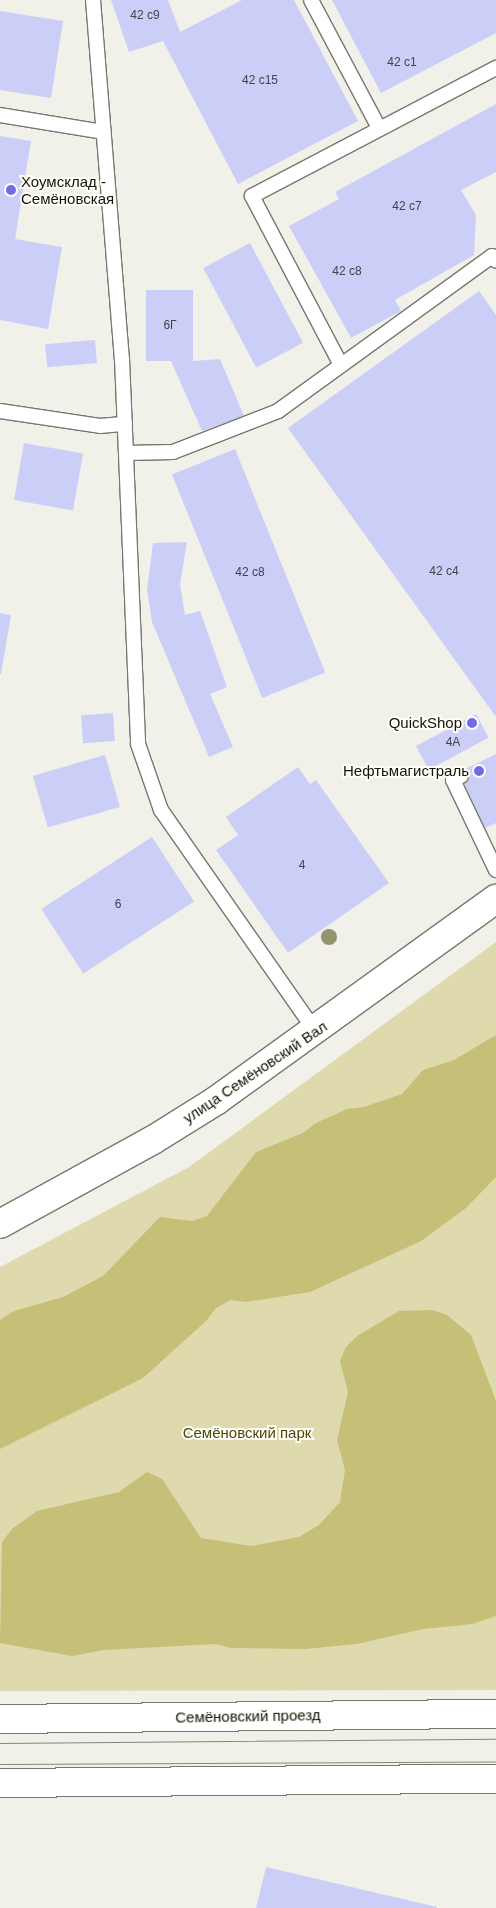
<!DOCTYPE html>
<meta charset="utf-8">
<style>
body{margin:0}
#map{position:relative;width:496px;height:1908px;overflow:hidden;background:#f1f0e9;font-family:Helvetica,sans-serif}
div>[style]{position:absolute}
.green>*{inset:0;background:#dedaae}
.forest>*{inset:0;background:#c5bf77}
.building>*{inset:0;background:#cbcff8;transform-origin:0 0}
.roads{filter:drop-shadow(1px 0 #777770) drop-shadow(-1px 0 #777770) drop-shadow(0 1px #777770) drop-shadow(0 -1px #777770)}
.lane>*{height:14px;margin:-7px;padding:0 7px;transform-origin:7px;border-radius:7px;background:#fff}
.secondary>*{height:28px;margin:-14px;padding:0 14px;transform-origin:14px;border-radius:14px;background:#fff}
.tram>*{height:1px;margin:-0.5px;padding:0 0.5px;transform-origin:0.5px;border-radius:0.5px;background:#868681}
.trees>*{width:16px;height:16px;margin:-8px;border-radius:50%;background:#969371}
.dots>*{width:14px;height:14px;translate:-50% -50%;box-sizing:border-box;border:2px solid #fefef6;border-radius:50%}
span{translate:-50% -50%;white-space:nowrap;text-align:center;line-height:1.15;-webkit-text-stroke:4px #fefef6;paint-order:stroke}
.number-label{font-size:12px;color:#41424a}
.number-label span{-webkit-text-stroke-width:0}
.poi-label{font-size:15px;color:#131310}
.left{translate:0 -50%;text-align:left}
.right{translate:-100% -50%;text-align:right}
.street-label{font-size:15px;color:#131310}
.park-label{font-size:15px;color:#4c470e}
</style>
<div id="map">
<div class="green">
<div style="clip-path:polygon(496px 942px,496px 1690px,0 1691px,0 1267px,189px 1167px)"></div>
</div>
<div class="forest">
<div style="clip-path:polygon(496px 1035px,496px 1177px,466px 1208px,421px 1241px,310px 1292px,246px 1302px,231px 1300px,216px 1308px,206px 1321px,143px 1378px,0 1449px,0 1320px,14px 1311px,63px 1297px,103px 1276px,160px 1217px,192px 1221px,207px 1216px,256px 1152px,303px 1133px,316px 1123px,347px 1109px,364px 1107px,402px 1094px,423px 1070px,454px 1060px)"></div>
<div style="clip-path:polygon(432px 1310px,447px 1315px,471px 1335px,496px 1401px,496px 1616px,472px 1624px,423px 1629px,357px 1644px,305px 1649px,231px 1648px,216px 1644px,104px 1650px,72px 1656px,0 1643px,2px 1542px,12px 1529px,37px 1511px,119px 1492px,147px 1472px,162px 1479px,201px 1538px,251px 1546px,299px 1537px,319px 1525px,340px 1502px,345px 1470px,337px 1440px,348px 1392px,340px 1361px,346px 1347px,357px 1336px,399px 1311px)"></div>
</div>
<div class="building">
<div style="clip-path:polygon(111px 0,168px 0,180px 32px,242px 0,294px 0,358px 121px,238px 184px,163px 41px,129px 52px)"></div>
<div style="clip-path:polygon(332px 0,496px 0,496px 33px,381px 93px)"></div>
<div style="clip-path:polygon(0 11px,63px 21px,51px 98px,0 90px)"></div>
<div style="clip-path:polygon(496px 104px,496px 172px,461px 190px,476px 215px,474px 255px,395px 300px,401px 311px,351px 338px,289px 226px,339px 199px,335px 192px)"></div>
<div style="clip-path:polygon(0 136px,31px 141px,15px 239px,62px 247px,48px 329px,0 320px)"></div>
<div style="left:250px;top:243px;width:113px;height:53px;rotate:62deg"></div>
<div style="clip-path:polygon(146px 290px,193px 290px,193px 361px,220px 359px,244px 416px,202px 431px,171px 361px,146px 361px)"></div>
<div style="clip-path:polygon(479px 291px,496px 315px,496px 717px,288px 428px)"></div>
<div style="left:95px;top:340px;width:23px;height:50px;rotate:85deg"></div>
<div style="left:24px;top:443px;width:60px;height:58px;rotate:10deg"></div>
<div style="left:235px;top:449px;width:241px;height:68px;rotate:68deg"></div>
<div style="clip-path:polygon(187px 542px,180px 584px,185px 615px,200px 611px,227px 687px,210px 694px,233px 747px,209px 757px,152px 622px,147px 590px,153px 543px)"></div>
<div style="clip-path:polygon(0 613px,11px 615px,1px 674px,0 674px)"></div>
<div style="left:113px;top:713px;width:28px;height:32px;rotate:86deg"></div>
<div style="left:476px;top:714px;width:27px;height:68px;rotate:62deg"></div>
<div style="clip-path:polygon(496px 754px,496px 823px,485px 828px,459px 772px)"></div>
<div style="left:105px;top:755px;width:54px;height:75px;rotate:74deg"></div>
<div style="clip-path:polygon(298px 767px,310px 784px,316px 780px,389px 883px,288px 953px,216px 850px,238px 835px,226px 817px)"></div>
<div style="left:152px;top:837px;width:77px;height:132px;rotate:57deg"></div>
<div style="clip-path:polygon(266px 1867px,437px 1907px,437px 1908px,256px 1908px)"></div>
</div>
<div class="roads">
<div class="lane">
<div style="left:93px;top:0;width:360px;rotate:85.4deg"></div>
<div style="left:122px;top:359px;width:385px;rotate:87.6deg"></div>
<div style="left:138px;top:744px;width:70px;rotate:70.8deg"></div>
<div style="left:161px;top:810px;width:269px;rotate:55.1deg"></div>
<div style="left:311px;top:0;width:145px;rotate:62deg"></div>
<div style="left:0;top:115px;width:105px;rotate:9.3deg"></div>
<div style="left:341px;top:365px;width:191px;rotate:-117.8deg"></div>
<div style="left:252px;top:196px;width:276px;rotate:-27.7deg"></div>
<div style="left:0;top:411px;width:101px;rotate:8.5deg"></div>
<div style="left:100px;top:426px;width:25px;rotate:-5deg"></div>
<div style="left:126px;top:453px;width:47px;rotate:-1.2deg"></div>
<div style="left:173px;top:452px;width:113px;rotate:-21.3deg"></div>
<div style="left:278px;top:411px;width:264px;rotate:-35.9deg"></div>
<div style="left:492px;top:256px;width:6px;rotate:51deg"></div>
<div style="left:461px;top:776px;width:9px;rotate:153deg"></div>
<div style="left:453px;top:780px;width:100px;rotate:64.5deg"></div>
</div>
<div class="secondary">
<div style="left:0;top:1224px;width:175px;rotate:-28.8deg"></div>
<div style="left:153px;top:1140px;width:75px;rotate:-32deg"></div>
<div style="left:217px;top:1100px;width:344px;rotate:-35.8deg"></div>
<div style="left:0;top:1719px;width:496px;rotate:-0.6deg"></div>
<div style="left:0;top:1783px;width:496px;rotate:-0.5deg"></div>
</div>
</div>
<div class="tram">
<div style="left:0;top:1743px;width:496px;rotate:-0.5deg"></div>
<div style="left:0;top:1764px;width:496px;rotate:-0.3deg"></div>
</div>
<div class="trees">
<div style="left:329px;top:937px"></div>
</div>
<div class="dots">
<div style="left:11px;top:190px;background:#706ce6"></div>
<div style="left:472px;top:723px;background:#706ce6"></div>
<div style="left:479px;top:771px;background:#706ce6"></div>
</div>
<div class="number-label">
<span style="left:145px;top:16px">42 c9</span>
<span style="left:402px;top:63px">42 с1</span>
<span style="left:260px;top:81px">42 c15</span>
<span style="left:407px;top:207px">42 c7</span>
<span style="left:347px;top:272px">42 с8</span>
<span style="left:170px;top:326px">6Г</span>
<span style="left:444px;top:572px">42 с4</span>
<span style="left:250px;top:573px">42 с8</span>
<span style="left:453px;top:743px">4А</span>
<span style="left:302px;top:866px">4</span>
<span style="left:118px;top:905px">6</span>
</div>
<div class="poi-label">
<span class="left" style="left:21px;top:190px">Хоумсклад -<br>Семёновская</span>
<span class="right" style="left:462px;top:723px">QuickShop</span>
<span class="right" style="left:469px;top:771px">Нефтьмагистраль</span>
</div>
<div class="street-label">
<span style="left:255px;top:1072px;rotate:-34deg">улица Семёновский Вал</span>
<span style="left:248px;top:1716px;rotate:-1deg">Семёновский проезд</span>
</div>
<div class="park-label">
<span style="left:247px;top:1433px">Семёновский парк</span>
</div>
</div>
